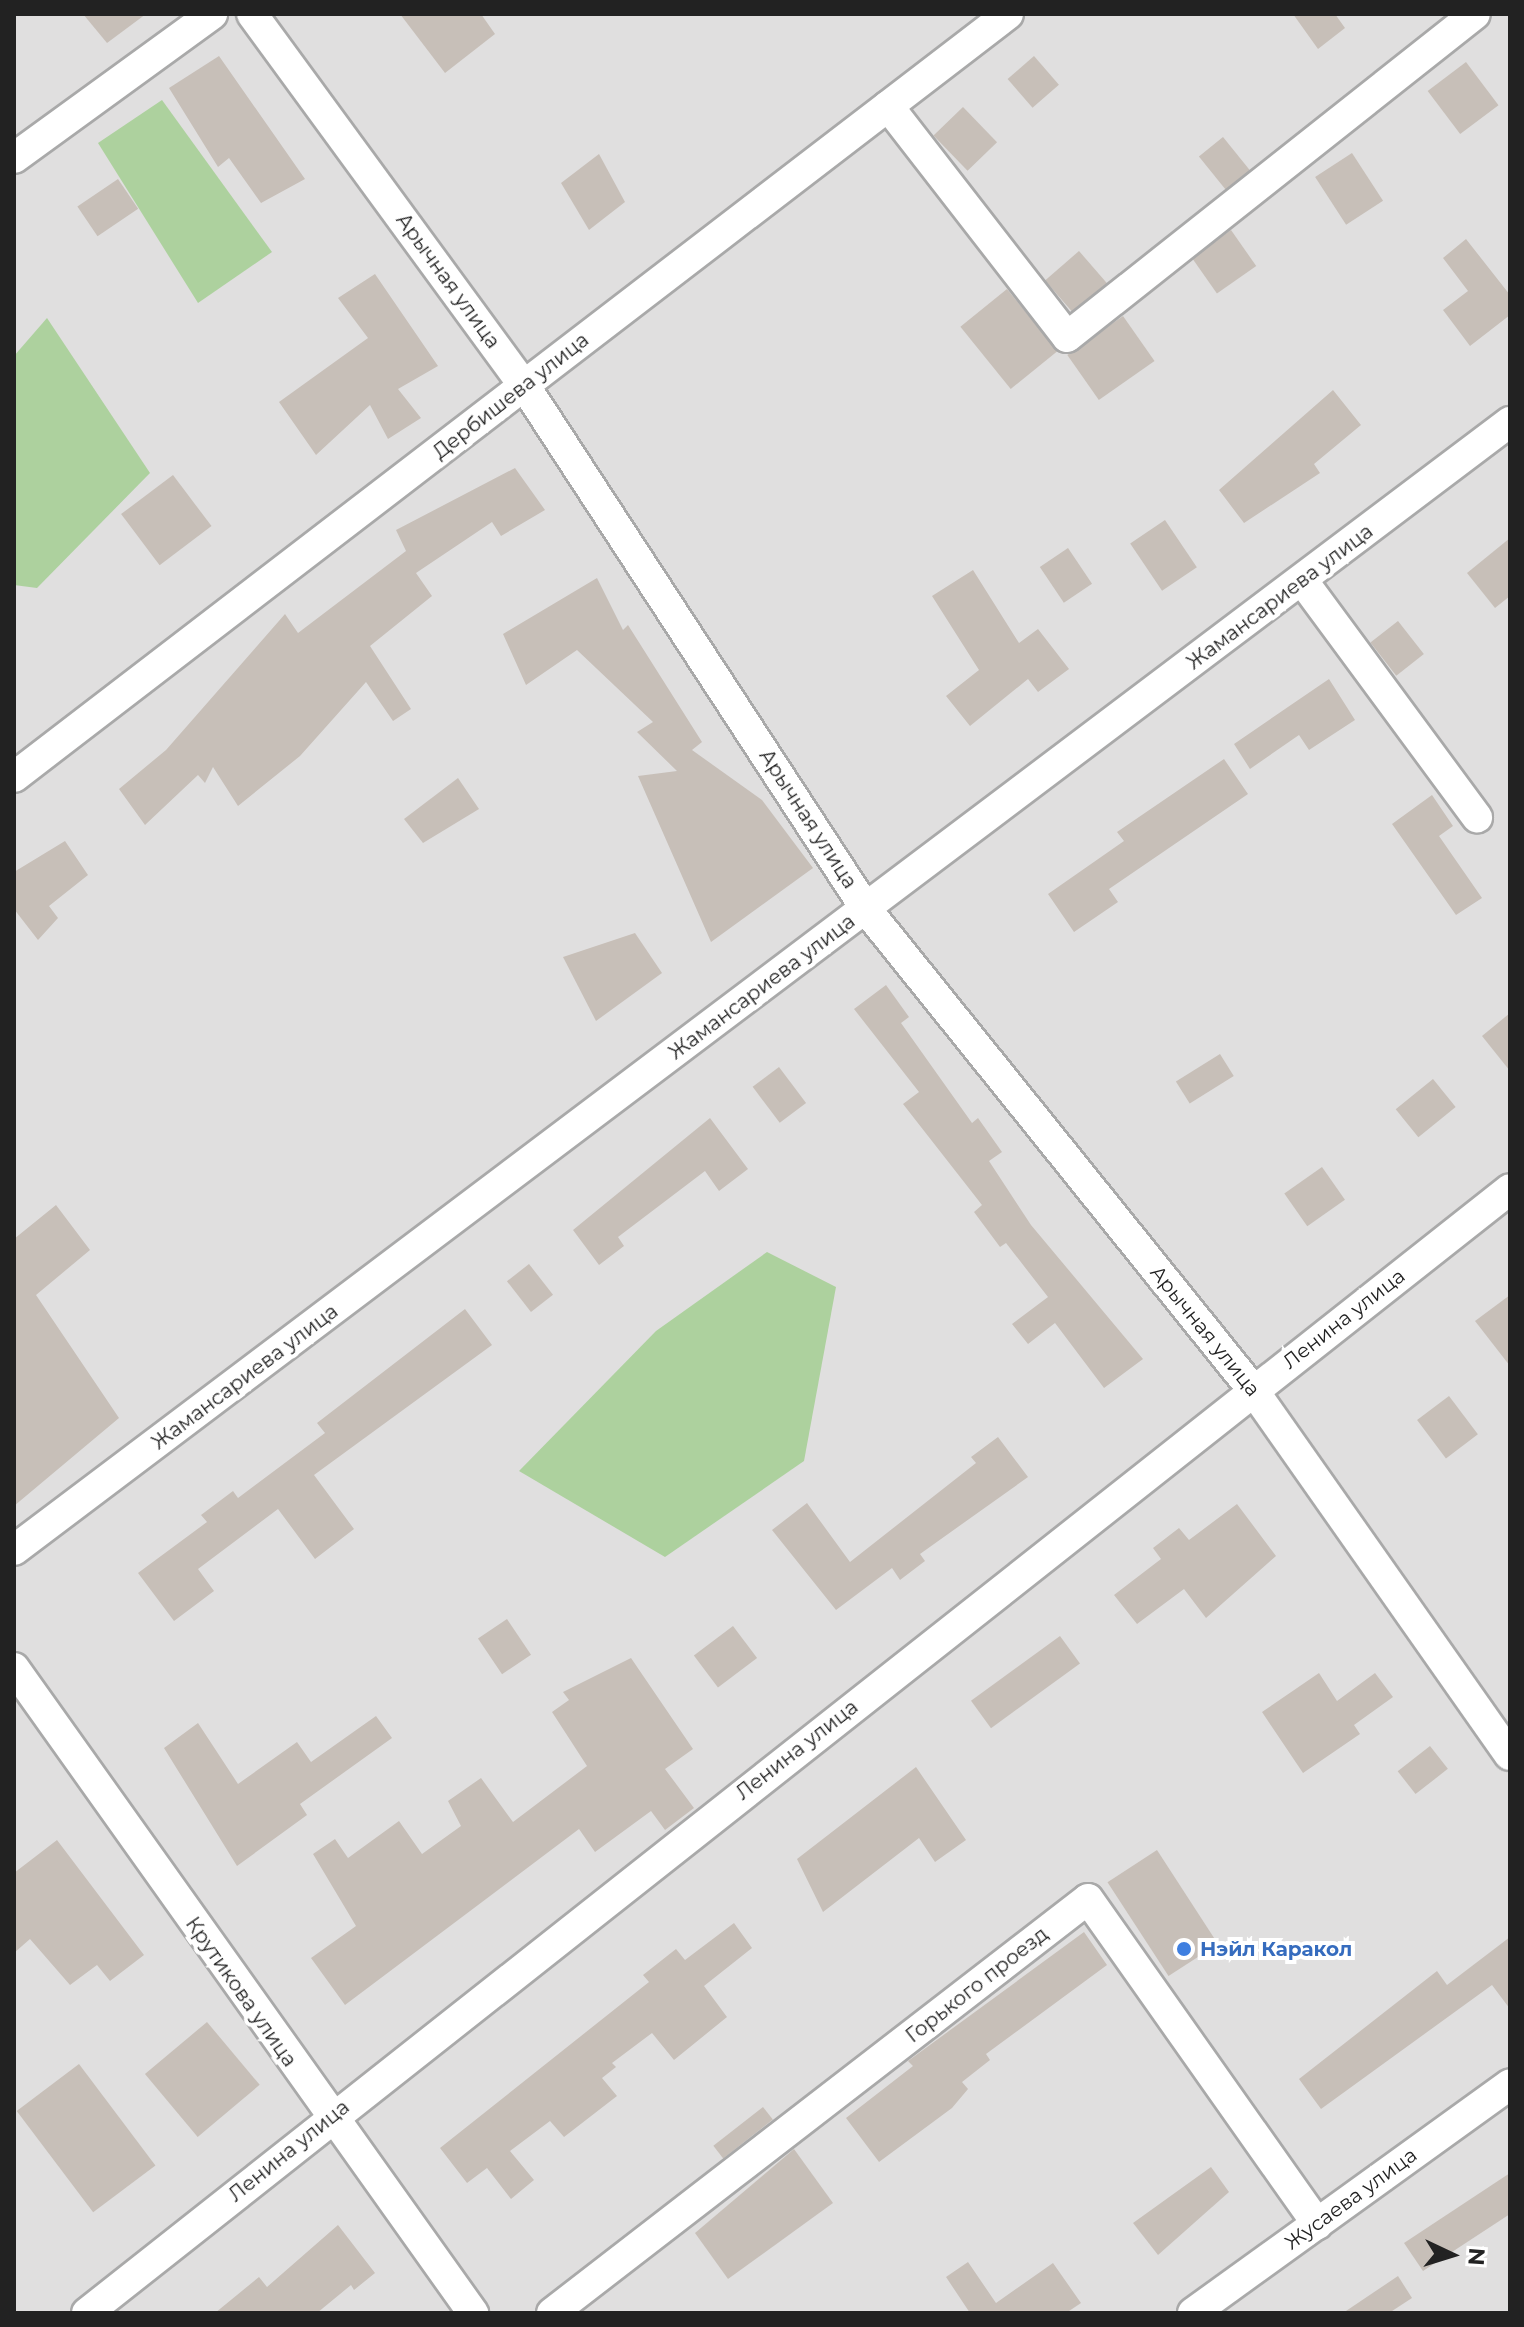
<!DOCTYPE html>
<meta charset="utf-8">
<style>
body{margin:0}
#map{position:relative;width:1524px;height:2327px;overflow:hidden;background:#f2efe9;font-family:Montserrat,sans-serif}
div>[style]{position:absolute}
.residential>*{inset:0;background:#e0dfdf;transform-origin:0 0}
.forest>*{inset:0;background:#add19e}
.building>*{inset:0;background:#c7bfb8;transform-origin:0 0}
.roads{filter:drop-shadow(2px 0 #a9a9a9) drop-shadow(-2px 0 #a9a9a9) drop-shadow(0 2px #a9a9a9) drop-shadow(0 -2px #a9a9a9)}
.minor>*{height:30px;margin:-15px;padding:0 15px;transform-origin:15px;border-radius:15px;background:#fff}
.dots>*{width:22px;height:22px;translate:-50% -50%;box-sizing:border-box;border:4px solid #fff;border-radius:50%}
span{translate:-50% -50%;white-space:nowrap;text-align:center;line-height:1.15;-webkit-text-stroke:8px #fff;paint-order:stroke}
.street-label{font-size:20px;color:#222}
.shop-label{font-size:20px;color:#366cbe;font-weight:700}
.left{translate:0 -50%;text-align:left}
.frame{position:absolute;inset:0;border:16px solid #222;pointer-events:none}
.north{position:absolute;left:1412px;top:2215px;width:80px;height:80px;-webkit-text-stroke:6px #fff;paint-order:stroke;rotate:94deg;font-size:22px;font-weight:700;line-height:32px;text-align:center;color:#222}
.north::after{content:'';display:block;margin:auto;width:28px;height:36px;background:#222;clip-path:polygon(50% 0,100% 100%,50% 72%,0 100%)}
</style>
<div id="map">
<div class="residential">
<div style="left:14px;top:14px;width:1496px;height:2299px"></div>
</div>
<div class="forest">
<div style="clip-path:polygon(162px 100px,272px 252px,198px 303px,98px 143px)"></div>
<div style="clip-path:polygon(47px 318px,150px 473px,37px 588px,14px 585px,14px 356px)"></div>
<div style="clip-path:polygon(767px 1252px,836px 1287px,804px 1461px,665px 1557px,519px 1471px,656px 1331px)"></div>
</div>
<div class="building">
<div style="clip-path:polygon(83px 14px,146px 14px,107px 43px)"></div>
<div style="clip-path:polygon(400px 14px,481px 14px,495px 34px,445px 73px)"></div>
<div style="clip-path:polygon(1293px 14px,1335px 14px,1345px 28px,1318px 49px)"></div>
<div style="clip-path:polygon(219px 56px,305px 179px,261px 203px,229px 158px,218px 167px,169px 88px)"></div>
<div style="left:1034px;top:56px;width:38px;height:35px;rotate:49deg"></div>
<div style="left:1466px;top:62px;width:54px;height:48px;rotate:53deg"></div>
<div style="left:963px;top:107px;width:49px;height:41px;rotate:46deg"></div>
<div style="left:1223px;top:137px;width:43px;height:31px;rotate:51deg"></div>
<div style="left:1352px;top:153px;width:57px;height:44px;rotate:57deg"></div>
<div style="clip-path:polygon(599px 154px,625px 202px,589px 230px,561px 183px)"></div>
<div style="left:118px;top:179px;width:36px;height:49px;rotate:56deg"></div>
<div style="left:1231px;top:230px;width:44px;height:48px;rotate:55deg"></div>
<div style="clip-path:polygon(1466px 239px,1510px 295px,1510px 315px,1470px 346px,1443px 310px,1468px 291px,1443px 258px)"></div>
<div style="left:1079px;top:251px;width:43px;height:45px;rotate:49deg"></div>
<div style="clip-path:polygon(375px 274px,438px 366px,398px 389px,421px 418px,388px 439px,370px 405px,316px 455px,279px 402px,368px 338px,338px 298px)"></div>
<div style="left:1007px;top:289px;width:80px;height:60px;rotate:51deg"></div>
<div style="left:1123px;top:316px;width:55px;height:68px;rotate:55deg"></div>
<div style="clip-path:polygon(1333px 390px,1361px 425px,1314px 464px,1320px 473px,1244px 523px,1219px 490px)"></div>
<div style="clip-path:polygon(515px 468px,545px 510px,501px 536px,492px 522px,416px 573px,432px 596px,370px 646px,411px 709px,393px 721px,366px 682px,300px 756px,238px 806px,213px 767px,205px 783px,198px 775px,145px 825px,119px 789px,166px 750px,285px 614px,298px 633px,406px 551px,396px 530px)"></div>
<div style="left:173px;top:475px;width:64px;height:65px;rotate:53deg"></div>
<div style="left:1165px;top:520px;width:57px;height:42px;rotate:56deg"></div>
<div style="clip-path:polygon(1510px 538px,1510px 596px,1495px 608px,1467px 573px)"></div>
<div style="left:1068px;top:548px;width:43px;height:34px;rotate:56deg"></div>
<div style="clip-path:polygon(973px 570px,1019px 643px,1038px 629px,1069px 669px,1038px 692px,1028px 679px,970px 726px,946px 696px,979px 670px,932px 596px)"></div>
<div style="clip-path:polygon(597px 578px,623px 630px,628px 625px,702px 742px,692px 750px,762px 800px,813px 868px,711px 942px,638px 776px,677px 771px,637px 732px,653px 722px,577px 650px,526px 685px,503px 634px)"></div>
<div style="left:1398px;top:621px;width:42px;height:35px;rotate:52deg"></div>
<div style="clip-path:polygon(1329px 679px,1355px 720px,1309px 750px,1299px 735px,1250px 769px,1234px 744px)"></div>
<div style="clip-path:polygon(1224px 759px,1248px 794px,1109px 889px,1118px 902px,1074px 932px,1048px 894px,1124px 841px,1117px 832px)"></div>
<div style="clip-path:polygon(458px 778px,479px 809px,423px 843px,404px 819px)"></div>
<div style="clip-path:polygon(1432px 795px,1453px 826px,1439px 836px,1482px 898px,1456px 915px,1392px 824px)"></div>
<div style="clip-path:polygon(65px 841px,88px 875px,49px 906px,58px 918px,38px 940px,14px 909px,14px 872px)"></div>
<div style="clip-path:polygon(635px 933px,662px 973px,596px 1021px,563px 957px)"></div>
<div style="clip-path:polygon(886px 985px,909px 1017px,901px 1023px,972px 1123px,978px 1118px,1002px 1152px,989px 1161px,1031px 1225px,1143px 1359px,1104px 1388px,1055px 1323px,1028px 1344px,1012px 1324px,1048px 1297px,1006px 1243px,1000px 1247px,974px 1212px,982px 1205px,903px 1104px,919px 1092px,854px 1009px)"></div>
<div style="clip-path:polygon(1510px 1013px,1510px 1071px,1482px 1036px)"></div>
<div style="left:1220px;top:1054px;width:26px;height:52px;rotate:58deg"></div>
<div style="left:779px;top:1067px;width:45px;height:33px;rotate:53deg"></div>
<div style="left:1433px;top:1079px;width:36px;height:48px;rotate:51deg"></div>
<div style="clip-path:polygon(710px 1118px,748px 1169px,719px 1191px,705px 1171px,618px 1237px,624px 1246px,599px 1265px,573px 1230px)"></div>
<div style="left:1322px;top:1167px;width:40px;height:46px;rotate:55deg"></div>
<div style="clip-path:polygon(56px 1205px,90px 1250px,36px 1295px,119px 1418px,14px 1506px,14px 1239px)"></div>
<div style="left:529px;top:1264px;width:39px;height:28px;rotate:52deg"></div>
<div style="clip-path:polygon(1510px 1295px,1510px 1366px,1475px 1321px)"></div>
<div style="clip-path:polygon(465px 1309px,492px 1345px,314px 1475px,354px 1529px,315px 1559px,278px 1509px,198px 1569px,214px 1591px,174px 1621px,138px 1573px,207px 1522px,201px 1515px,233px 1491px,238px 1498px,325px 1433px,317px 1423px)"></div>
<div style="left:1449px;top:1396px;width:48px;height:40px;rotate:53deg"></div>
<div style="clip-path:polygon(998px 1437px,1028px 1477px,920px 1554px,925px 1561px,900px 1580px,892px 1568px,836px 1610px,772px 1530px,807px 1503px,850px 1562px,976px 1463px,971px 1457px)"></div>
<div style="clip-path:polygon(1237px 1504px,1276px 1556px,1206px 1618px,1184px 1589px,1137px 1624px,1114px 1595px,1161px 1559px,1153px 1548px,1179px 1528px,1189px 1540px)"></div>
<div style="left:507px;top:1619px;width:43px;height:35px;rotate:56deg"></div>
<div style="left:733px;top:1626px;width:40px;height:49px;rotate:53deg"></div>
<div style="left:1060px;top:1636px;width:34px;height:110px;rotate:54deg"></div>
<div style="clip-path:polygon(631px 1658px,693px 1749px,665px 1769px,694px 1808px,665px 1830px,651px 1811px,595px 1852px,579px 1829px,345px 2005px,311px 1958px,356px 1926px,313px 1854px,335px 1839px,348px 1858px,399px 1821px,422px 1854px,461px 1826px,448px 1801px,481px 1778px,513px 1822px,587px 1766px,552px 1712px,569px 1700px,563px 1692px)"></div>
<div style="clip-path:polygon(1319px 1673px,1337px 1701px,1375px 1673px,1393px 1697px,1354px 1725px,1360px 1734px,1303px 1773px,1262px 1712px)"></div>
<div style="clip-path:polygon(376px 1716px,392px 1738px,300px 1804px,307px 1815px,237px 1866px,164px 1748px,198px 1723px,238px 1784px,297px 1742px,311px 1762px)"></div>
<div style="left:1430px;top:1746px;width:29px;height:41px;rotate:52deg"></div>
<div style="clip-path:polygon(916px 1767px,966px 1840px,935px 1862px,919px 1838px,823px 1912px,797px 1859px)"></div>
<div style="clip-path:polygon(57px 1840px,144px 1955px,110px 1981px,97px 1965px,70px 1985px,30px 1939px,14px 1953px,14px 1873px)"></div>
<div style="left:1157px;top:1850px;width:112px;height:59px;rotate:57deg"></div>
<div style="clip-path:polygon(734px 1923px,752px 1948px,704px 1986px,727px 2017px,674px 2060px,652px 2033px,612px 2063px,616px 2067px,602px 2078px,617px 2096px,564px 2137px,550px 2121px,510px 2151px,534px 2180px,511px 2199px,487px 2168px,467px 2183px,440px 2148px,649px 1982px,643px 1975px,676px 1949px,685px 1960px)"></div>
<div style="clip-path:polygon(1084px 1932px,1107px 1965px,986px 2054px,990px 2060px,962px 2082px,968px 2089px,952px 2108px,879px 2162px,846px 2118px,913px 2066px,908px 2061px)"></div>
<div style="clip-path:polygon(1510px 1937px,1510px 2009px,1492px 1985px,1321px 2109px,1299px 2079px,1437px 1971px,1447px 1985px)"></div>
<div style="left:207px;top:2022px;width:82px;height:81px;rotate:50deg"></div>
<div style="left:79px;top:2064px;width:127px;height:78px;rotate:53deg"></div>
<div style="left:763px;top:2107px;width:16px;height:63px;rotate:52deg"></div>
<div style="clip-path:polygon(794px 2149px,833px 2203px,728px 2279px,695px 2233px)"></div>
<div style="clip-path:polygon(1211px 2167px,1229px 2192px,1158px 2255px,1133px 2223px)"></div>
<div style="clip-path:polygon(1510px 2173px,1510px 2214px,1423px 2271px,1404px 2243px)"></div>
<div style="clip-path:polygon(338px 2225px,375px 2273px,354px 2290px,351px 2285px,317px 2313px,215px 2313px,259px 2277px,267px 2287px)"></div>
<div style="clip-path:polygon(968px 2262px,996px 2303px,1053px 2263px,1081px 2303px,1066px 2313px,970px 2313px,946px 2277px)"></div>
<div style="clip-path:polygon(1398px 2276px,1412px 2298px,1389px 2313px,1343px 2313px)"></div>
</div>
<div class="roads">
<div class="minor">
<div style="left:252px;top:14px;width:460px;rotate:53.8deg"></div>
<div style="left:524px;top:385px;width:626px;rotate:56.87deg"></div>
<div style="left:866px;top:909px;width:617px;rotate:51.18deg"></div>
<div style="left:1253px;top:1390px;width:446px;rotate:54.9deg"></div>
<div style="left:888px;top:106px;width:292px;rotate:52.2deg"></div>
<div style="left:1067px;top:337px;width:520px;rotate:-38.37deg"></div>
<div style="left:14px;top:158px;width:245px;rotate:-36deg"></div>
<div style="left:1302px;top:580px;width:295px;rotate:53.6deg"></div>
<div style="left:14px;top:777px;width:1253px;rotate:-37.51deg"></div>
<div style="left:14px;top:1550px;width:1874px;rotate:-37.02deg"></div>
<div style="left:14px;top:1668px;width:792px;rotate:54.56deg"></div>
<div style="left:87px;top:2313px;width:1813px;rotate:-38.3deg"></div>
<div style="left:552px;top:2313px;width:677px;rotate:-37.68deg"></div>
<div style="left:1088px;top:1899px;width:398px;rotate:54.8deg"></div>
<div style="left:1193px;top:2313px;width:391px;rotate:-35.8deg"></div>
</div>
</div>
<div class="dots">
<div style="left:1184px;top:1949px;background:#3f7fe0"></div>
</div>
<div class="street-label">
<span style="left:448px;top:281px;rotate:54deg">Арычная улица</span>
<span style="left:511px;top:396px;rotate:-38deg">Дербишева улица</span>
<span style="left:1280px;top:597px;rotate:-37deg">Жамансариева улица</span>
<span style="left:808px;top:819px;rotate:57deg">Арычная улица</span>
<span style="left:762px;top:987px;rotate:-37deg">Жамансариева улица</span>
<span style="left:1344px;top:1319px;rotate:-38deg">Ленина улица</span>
<span style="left:1205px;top:1331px;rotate:51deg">Арычная улица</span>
<span style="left:245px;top:1377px;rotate:-37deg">Жамансариева улица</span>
<span style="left:797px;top:1750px;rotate:-38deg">Ленина улица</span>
<span style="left:977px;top:1985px;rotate:-38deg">Горького проезд</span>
<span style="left:241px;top:1992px;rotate:55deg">Крутикова улица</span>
<span style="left:289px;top:2151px;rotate:-39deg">Ленина улица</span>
<span style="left:1351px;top:2199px;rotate:-36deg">Жусаева улица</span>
</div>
<div class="shop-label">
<span class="left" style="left:1200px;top:1949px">Нэйл Каракол</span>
</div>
<div class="frame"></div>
<div class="north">N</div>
</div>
